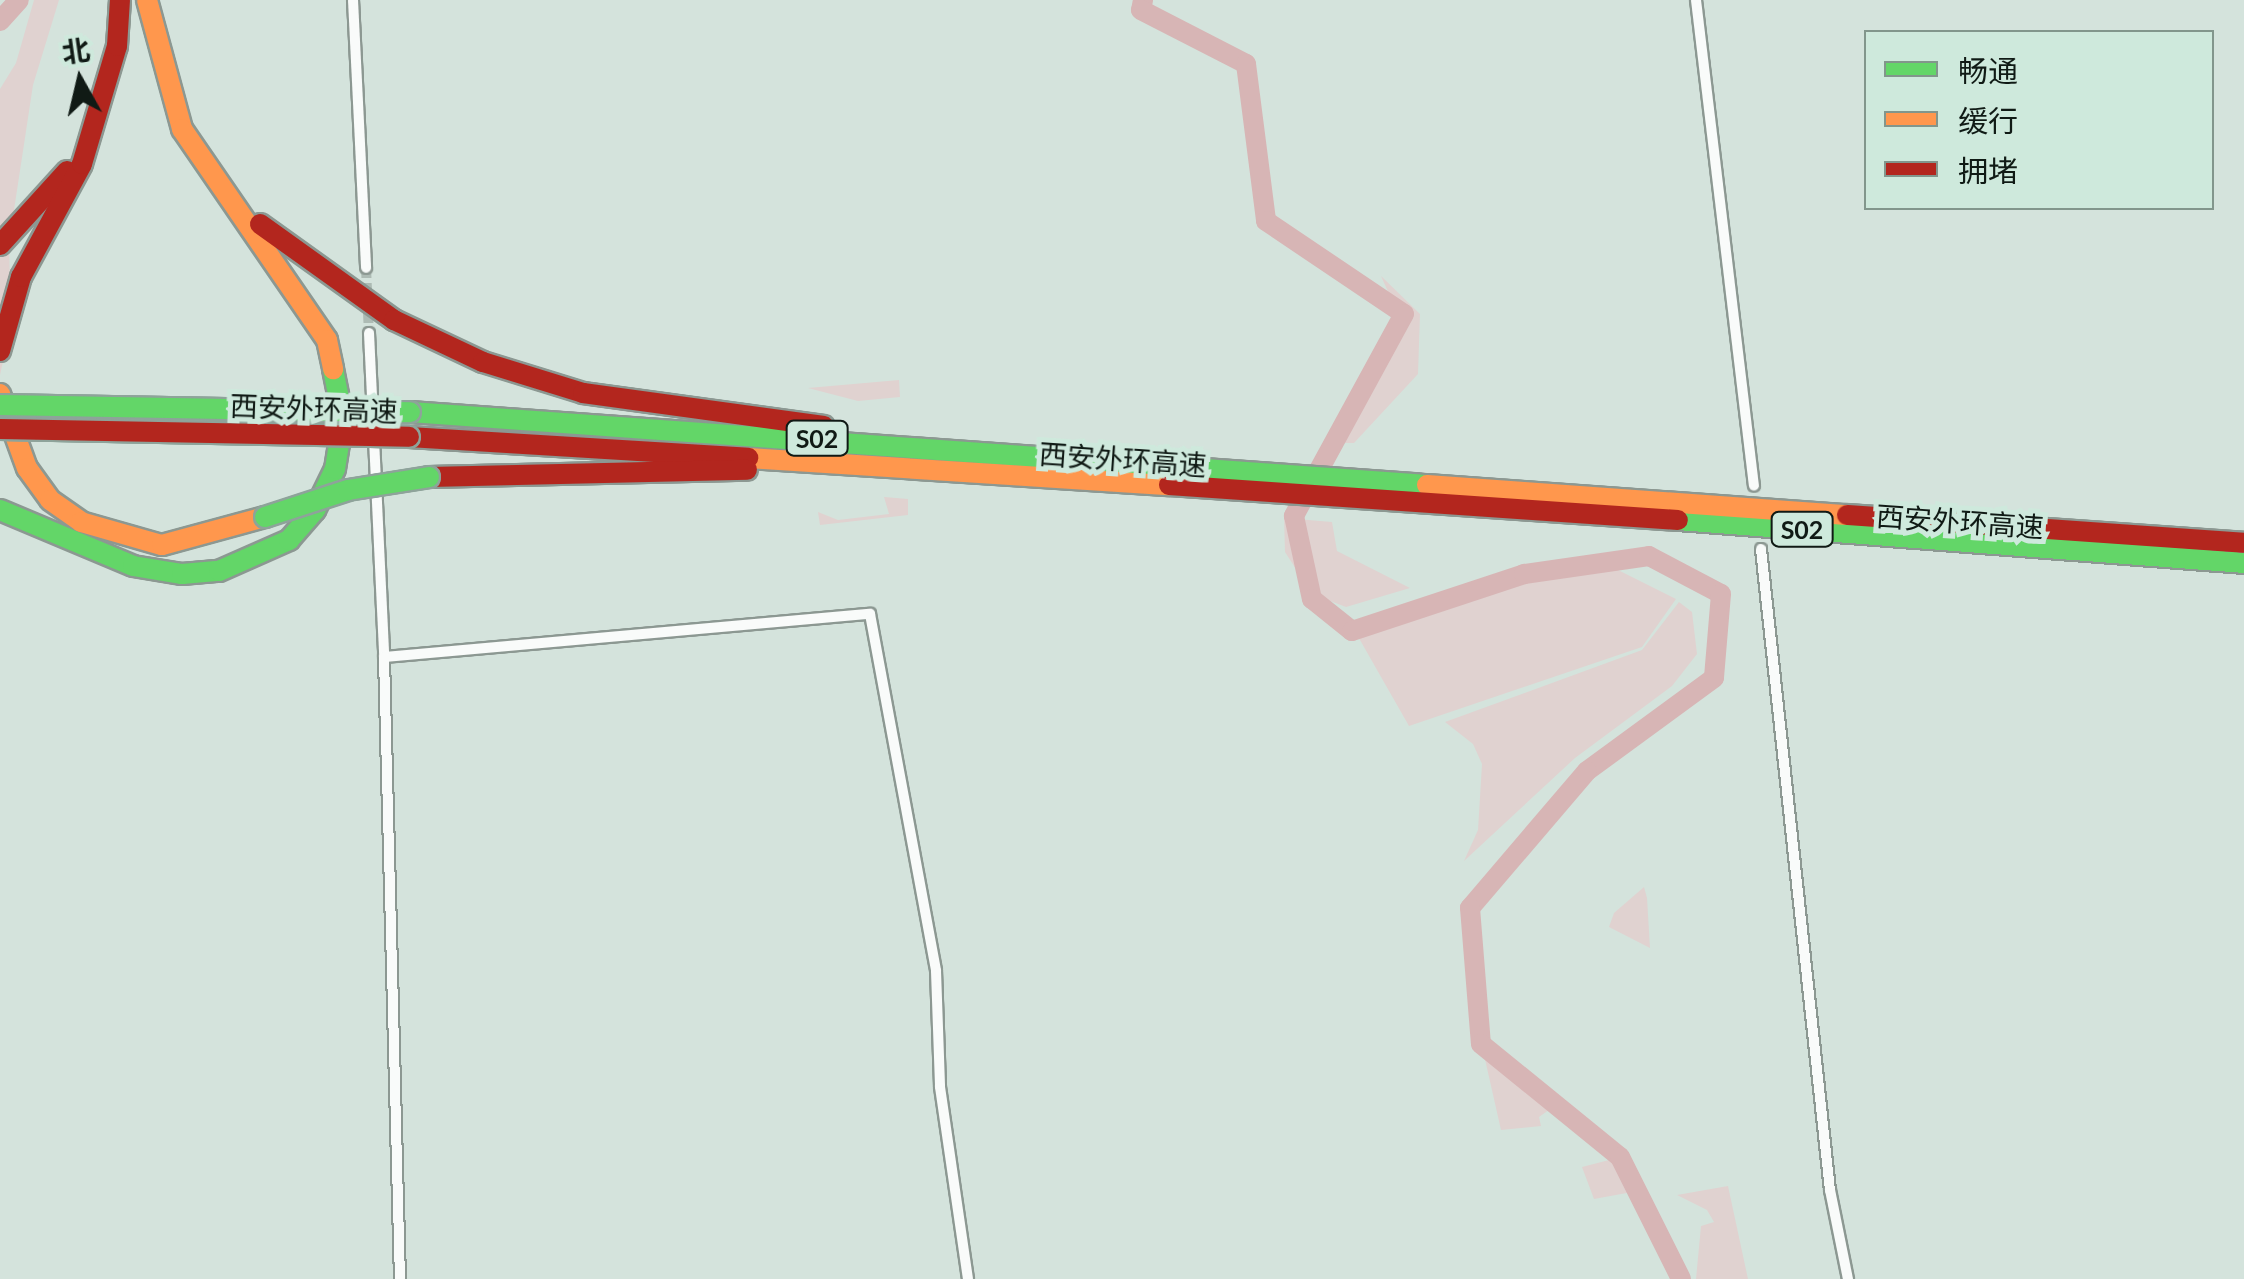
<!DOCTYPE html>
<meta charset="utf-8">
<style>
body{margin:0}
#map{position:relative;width:2244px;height:1279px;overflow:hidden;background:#d4e3dc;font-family:Lato,"Noto Sans SC",sans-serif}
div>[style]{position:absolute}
.green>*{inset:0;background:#e0d2d0}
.river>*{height:20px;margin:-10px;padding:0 10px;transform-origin:10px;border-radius:10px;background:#d7b5b5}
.street-tunnel>*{height:10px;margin-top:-5px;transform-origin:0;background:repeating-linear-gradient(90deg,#adbbb4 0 10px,transparent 0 15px)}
.roads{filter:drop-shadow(2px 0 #8c9892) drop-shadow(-2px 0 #8c9892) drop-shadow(0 2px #8c9892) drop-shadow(0 -2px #8c9892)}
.street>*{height:10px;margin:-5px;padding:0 5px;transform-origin:5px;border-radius:5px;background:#f9fbfa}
.fast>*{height:20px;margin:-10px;padding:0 10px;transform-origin:10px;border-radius:10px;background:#63d668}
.slow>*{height:20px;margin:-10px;padding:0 10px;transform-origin:10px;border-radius:10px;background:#ff974d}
.jam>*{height:20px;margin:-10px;padding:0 10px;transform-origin:10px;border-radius:10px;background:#b3261e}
.bridges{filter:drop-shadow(2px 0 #8ea39a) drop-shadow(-2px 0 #8ea39a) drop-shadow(0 2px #8ea39a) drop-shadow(0 -2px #8ea39a)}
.fast-bridge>*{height:20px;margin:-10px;padding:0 10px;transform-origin:10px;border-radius:10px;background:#63d668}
.jam-bridge>*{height:20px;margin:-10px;padding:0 10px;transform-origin:10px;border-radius:10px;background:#b3261e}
span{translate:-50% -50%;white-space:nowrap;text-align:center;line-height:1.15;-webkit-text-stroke:10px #cee9dc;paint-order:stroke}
.shield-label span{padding:2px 8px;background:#cee9dc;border:2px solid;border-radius:8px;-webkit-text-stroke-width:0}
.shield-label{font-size:25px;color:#101a15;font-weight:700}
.street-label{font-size:28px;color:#101a15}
.legend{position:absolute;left:1864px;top:30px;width:350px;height:180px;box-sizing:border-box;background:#cee9dc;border:2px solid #82968c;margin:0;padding:12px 18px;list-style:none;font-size:30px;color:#101a15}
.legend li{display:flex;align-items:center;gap:20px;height:50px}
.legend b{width:50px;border:2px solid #82968c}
.north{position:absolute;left:30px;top:30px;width:100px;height:100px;-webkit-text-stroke:8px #cee9dc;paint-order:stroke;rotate:352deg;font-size:28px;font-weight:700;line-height:40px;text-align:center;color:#101a15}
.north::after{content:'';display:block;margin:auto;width:35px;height:45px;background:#101a15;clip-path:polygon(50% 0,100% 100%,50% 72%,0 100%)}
</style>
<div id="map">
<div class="green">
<div style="clip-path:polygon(34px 0,59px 0,33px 85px,9px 243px,11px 325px,0 375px,0 89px,16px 63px)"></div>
<div style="clip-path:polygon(1381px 276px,1420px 314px,1418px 374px,1354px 443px,1328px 443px,1373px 389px,1395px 347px,1395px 307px)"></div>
<div style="clip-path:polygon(899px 380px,900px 397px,858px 401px,808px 388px)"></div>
<div style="clip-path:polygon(884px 497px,908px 499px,908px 515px,820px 525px,818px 512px,838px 520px,889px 514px)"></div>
<div style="clip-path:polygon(1284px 518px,1332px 522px,1337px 551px,1410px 588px,1346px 607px,1312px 594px,1285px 552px)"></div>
<div style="clip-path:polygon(1579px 561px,1616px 569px,1676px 599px,1642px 647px,1409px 726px,1352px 626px,1426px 612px)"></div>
<div style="clip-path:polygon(1679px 602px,1692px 612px,1697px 654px,1672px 686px,1575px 758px,1464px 861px,1478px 830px,1482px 764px,1473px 744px,1445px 722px,1642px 650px)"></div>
<div style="clip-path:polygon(1644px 887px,1647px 898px,1650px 948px,1609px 927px,1614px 913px)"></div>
<div style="clip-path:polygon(1482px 1046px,1553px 1107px,1539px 1117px,1541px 1126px,1501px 1130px)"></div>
<div style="clip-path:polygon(1617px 1158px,1643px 1190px,1594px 1199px,1582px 1167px)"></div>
<div style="clip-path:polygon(1728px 1186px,1748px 1279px,1696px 1279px,1701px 1226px,1714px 1222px,1707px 1210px,1677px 1195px)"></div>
</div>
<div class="river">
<div style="left:1143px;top:0;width:10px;rotate:101deg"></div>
<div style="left:1141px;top:10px;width:118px;rotate:27.2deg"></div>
<div style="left:1246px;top:64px;width:158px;rotate:82.7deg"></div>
<div style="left:1266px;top:221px;width:166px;rotate:34deg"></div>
<div style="left:1404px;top:314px;width:230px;rotate:118.6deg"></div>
<div style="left:1294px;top:516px;width:85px;rotate:77.8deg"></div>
<div style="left:1312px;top:599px;width:51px;rotate:38.7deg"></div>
<div style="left:1352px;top:631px;width:181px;rotate:-18.3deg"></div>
<div style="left:1524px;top:574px;width:126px;rotate:-8.2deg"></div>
<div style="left:1649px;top:556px;width:81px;rotate:27.8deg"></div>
<div style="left:1721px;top:594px;width:84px;rotate:94.8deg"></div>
<div style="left:1714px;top:678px;width:157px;rotate:143.8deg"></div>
<div style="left:1587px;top:771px;width:180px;rotate:130.5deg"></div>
<div style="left:1470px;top:908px;width:136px;rotate:85.4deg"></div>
<div style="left:1481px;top:1044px;width:179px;rotate:39.1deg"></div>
<div style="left:1620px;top:1157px;width:136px;rotate:63.4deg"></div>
<div style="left:0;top:21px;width:28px;rotate:-48deg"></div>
</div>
<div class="street-tunnel">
<div style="left:366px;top:268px;width:65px;rotate:87.4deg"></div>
</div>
<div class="roads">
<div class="street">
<div style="left:353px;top:0;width:268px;rotate:87.2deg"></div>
<div style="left:1696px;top:0;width:489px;rotate:83.2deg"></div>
<div style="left:369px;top:333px;width:324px;rotate:87.3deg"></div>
<div style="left:384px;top:657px;width:488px;rotate:-5.1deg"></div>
<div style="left:870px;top:614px;width:363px;rotate:79.5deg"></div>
<div style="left:936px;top:971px;width:116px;rotate:88deg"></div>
<div style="left:940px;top:1087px;width:194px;rotate:81.7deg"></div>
<div style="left:1761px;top:549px;width:645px;rotate:83.86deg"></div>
<div style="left:1830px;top:1190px;width:91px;rotate:78.6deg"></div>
<div style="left:384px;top:657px;width:622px;rotate:88.53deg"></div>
</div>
<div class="fast">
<div style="left:410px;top:412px;width:1020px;rotate:4.11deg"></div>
<div style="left:0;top:510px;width:144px;rotate:22.8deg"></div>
<div style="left:133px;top:566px;width:50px;rotate:9.3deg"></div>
<div style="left:182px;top:574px;width:37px;rotate:-5deg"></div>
<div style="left:219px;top:571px;width:77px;rotate:-23.9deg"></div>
<div style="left:289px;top:540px;width:40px;rotate:-49deg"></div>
<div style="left:315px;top:510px;width:46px;rotate:-64deg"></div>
<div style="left:335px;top:469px;width:51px;rotate:-80.9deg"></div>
<div style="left:343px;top:419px;width:51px;rotate:-101.3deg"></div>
<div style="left:1678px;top:520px;width:568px;rotate:4.34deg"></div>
</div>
<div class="slow">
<div style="left:147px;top:0;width:134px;rotate:74.8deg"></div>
<div style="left:182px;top:129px;width:256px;rotate:55.5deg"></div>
<div style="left:327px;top:340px;width:30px;rotate:78deg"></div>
<div style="left:0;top:394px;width:79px;rotate:70deg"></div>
<div style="left:27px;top:468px;width:39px;rotate:54deg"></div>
<div style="left:50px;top:500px;width:38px;rotate:35deg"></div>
<div style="left:81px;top:522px;width:84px;rotate:15.9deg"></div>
<div style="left:162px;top:545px;width:107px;rotate:-15.2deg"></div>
<div style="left:748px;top:458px;width:422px;rotate:3.7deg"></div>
<div style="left:1427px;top:485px;width:421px;rotate:4.1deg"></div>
</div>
<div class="jam">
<div style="left:260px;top:224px;width:165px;rotate:35.6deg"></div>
<div style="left:394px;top:320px;width:98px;rotate:25.3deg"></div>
<div style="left:483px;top:362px;width:105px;rotate:17.2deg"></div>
<div style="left:583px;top:393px;width:243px;rotate:7.8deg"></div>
<div style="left:0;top:245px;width:100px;rotate:-47.8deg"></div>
<div style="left:0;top:351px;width:77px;rotate:-74.2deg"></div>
<div style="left:21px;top:277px;width:128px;rotate:-61.6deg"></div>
<div style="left:82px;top:164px;width:123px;rotate:-73.5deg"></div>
<div style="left:117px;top:46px;width:46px;rotate:-86.3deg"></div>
<div style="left:409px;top:437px;width:340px;rotate:3.5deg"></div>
<div style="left:429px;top:477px;width:318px;rotate:-1.3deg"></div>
<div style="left:1169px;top:485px;width:510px;rotate:3.93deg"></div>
<div style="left:1847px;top:515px;width:398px;rotate:4deg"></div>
</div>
</div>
<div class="bridges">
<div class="fast-bridge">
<div style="left:0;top:405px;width:410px;rotate:1deg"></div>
<div style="left:265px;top:517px;width:87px;rotate:-18deg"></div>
<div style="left:348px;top:490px;width:82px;rotate:-9.1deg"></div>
</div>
<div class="jam-bridge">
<div style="left:0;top:429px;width:409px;rotate:1.1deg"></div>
</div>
</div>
<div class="shield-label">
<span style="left:817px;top:438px">S02</span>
<span style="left:1802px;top:529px">S02</span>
</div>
<div class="street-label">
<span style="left:314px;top:408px;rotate:2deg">西安外环高速</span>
<span style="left:1123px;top:459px;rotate:4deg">西安外环高速</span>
<span style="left:1960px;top:521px;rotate:4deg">西安外环高速</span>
</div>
<ul class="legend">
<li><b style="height:12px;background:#63d668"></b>畅通</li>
<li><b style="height:12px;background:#ff974d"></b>缓行</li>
<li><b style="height:12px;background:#b3261e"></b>拥堵</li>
</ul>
<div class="north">北</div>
</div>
